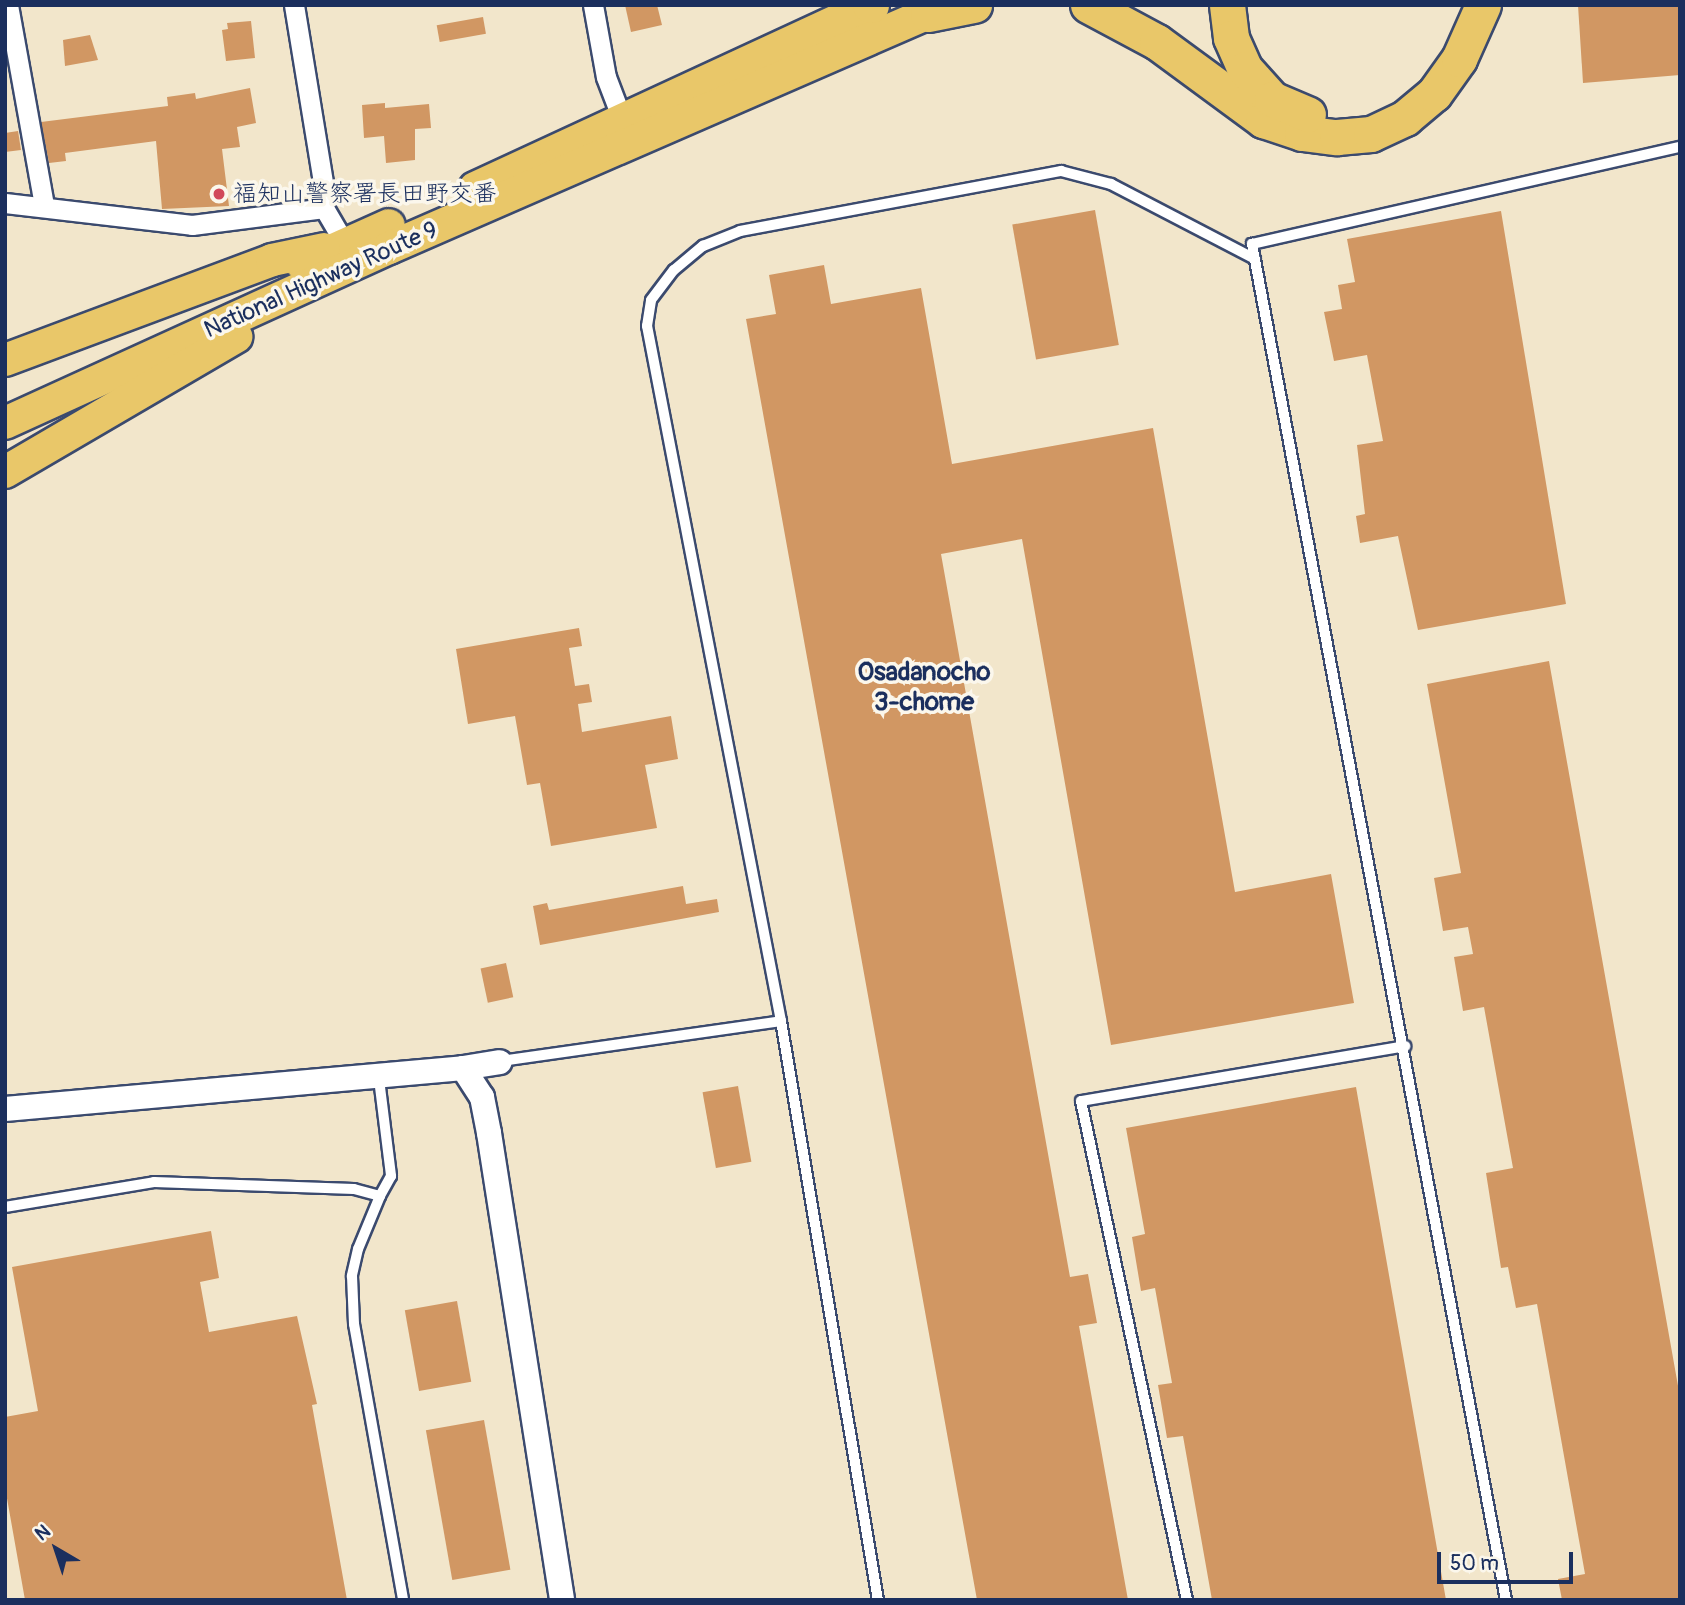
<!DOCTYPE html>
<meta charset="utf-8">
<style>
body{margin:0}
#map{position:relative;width:1685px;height:1605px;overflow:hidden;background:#f2e6cb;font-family:Pangolin,"Klee One",sans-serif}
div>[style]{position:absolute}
.building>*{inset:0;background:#d19763;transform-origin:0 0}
.roads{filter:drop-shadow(2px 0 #3b4a6e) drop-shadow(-2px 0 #3b4a6e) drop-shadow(0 2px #3b4a6e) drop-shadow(0 -2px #3b4a6e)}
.service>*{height:10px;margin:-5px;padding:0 5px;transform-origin:5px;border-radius:5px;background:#fff}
.minor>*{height:19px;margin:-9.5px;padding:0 9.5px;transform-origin:9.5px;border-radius:9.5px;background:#fff}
.tertiary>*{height:24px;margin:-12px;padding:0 12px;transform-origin:12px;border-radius:12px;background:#fff}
.trunk>*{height:32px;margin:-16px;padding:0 16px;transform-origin:16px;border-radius:16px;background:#e9c769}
.motorway>*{height:35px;margin:-17.5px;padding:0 17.5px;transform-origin:17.5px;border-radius:17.5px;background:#e9c769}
.dots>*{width:19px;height:19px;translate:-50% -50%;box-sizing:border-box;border:4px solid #fbf7ec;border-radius:50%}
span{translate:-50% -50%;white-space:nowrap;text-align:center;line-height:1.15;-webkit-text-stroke:7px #fbf7ec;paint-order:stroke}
.poi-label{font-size:24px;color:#1b2f5e}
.left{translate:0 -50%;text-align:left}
.street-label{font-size:24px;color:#1b2f5e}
.neighbourhood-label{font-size:26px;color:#1b2f5e;font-weight:700}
.frame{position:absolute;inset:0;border:7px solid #1b2f5e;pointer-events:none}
.north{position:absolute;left:21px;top:1514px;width:70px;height:70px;-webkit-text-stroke:5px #fbf7ec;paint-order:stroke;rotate:321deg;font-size:19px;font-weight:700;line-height:28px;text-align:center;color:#1b2f5e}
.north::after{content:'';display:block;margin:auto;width:24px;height:32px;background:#1b2f5e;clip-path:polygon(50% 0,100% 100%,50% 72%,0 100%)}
.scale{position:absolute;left:1437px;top:1552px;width:136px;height:32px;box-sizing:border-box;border:4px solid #1b2f5e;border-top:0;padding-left:9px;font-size:21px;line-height:24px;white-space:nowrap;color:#1b2f5e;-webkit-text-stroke:5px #fbf7ec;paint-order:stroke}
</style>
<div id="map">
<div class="building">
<div style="clip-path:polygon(625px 5px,657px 5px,662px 25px,631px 32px)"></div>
<div style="clip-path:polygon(1578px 5px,1680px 5px,1680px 75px,1583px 83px)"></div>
<div style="left:483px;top:17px;width:17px;height:47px;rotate:80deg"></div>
<div style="clip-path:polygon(251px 21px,255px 58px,226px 61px,222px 30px,228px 29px,227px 23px)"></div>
<div style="clip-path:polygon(90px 35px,98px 60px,65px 66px,63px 40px)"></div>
<div style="clip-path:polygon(250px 88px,256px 123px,237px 127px,240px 147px,222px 149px,229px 206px,162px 209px,156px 141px,65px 153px,66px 161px,49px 163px,41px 122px,168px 106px,167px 97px,195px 93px,196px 99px)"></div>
<div style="clip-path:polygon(385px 103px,385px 108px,429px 104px,431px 128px,415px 129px,415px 160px,386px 163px,384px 136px,364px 138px,362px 105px)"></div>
<div style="clip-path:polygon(18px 131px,21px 150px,5px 152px,5px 133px)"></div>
<div style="left:1095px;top:210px;width:137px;height:84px;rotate:80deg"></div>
<div style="clip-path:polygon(1501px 211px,1566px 604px,1418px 630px,1398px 536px,1360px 543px,1356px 516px,1365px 514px,1357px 445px,1383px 441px,1367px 355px,1334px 361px,1324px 312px,1342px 309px,1338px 285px,1355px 282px,1347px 239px)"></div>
<div style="clip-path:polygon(824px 265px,831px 304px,921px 288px,952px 464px,1153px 428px,1235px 892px,1331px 874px,1354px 1003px,1111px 1045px,1022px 539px,941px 554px,1070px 1277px,1088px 1274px,1097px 1323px,1079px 1326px,1128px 1600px,977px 1600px,746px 319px,776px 314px,769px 275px)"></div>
<div style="clip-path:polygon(579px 628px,582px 646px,569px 648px,575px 686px,589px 684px,592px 702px,578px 704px,582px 732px,671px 716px,678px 759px,645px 765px,657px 828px,551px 846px,540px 783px,527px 785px,515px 716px,468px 724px,456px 649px)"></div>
<div style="clip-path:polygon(1549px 661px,1680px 1397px,1680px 1600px,1562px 1600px,1558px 1579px,1585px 1574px,1537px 1304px,1516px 1308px,1508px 1267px,1501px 1268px,1486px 1173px,1513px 1168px,1484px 1007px,1463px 1011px,1454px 957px,1473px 954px,1468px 927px,1443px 931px,1434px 878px,1461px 873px,1427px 684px)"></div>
<div style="clip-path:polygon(683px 886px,686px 904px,717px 899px,719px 912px,540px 945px,533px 906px,547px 903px,549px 910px)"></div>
<div style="left:506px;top:963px;width:35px;height:26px;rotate:78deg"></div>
<div style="left:738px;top:1086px;width:77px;height:36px;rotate:80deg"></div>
<div style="clip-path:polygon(1356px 1087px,1446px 1600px,1212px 1600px,1183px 1436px,1167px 1438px,1158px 1385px,1172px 1383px,1155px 1288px,1141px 1291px,1132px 1237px,1145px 1234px,1126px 1128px)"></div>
<div style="clip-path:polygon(211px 1231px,219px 1278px,200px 1282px,209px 1332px,297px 1316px,317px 1404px,312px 1405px,347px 1600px,25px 1600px,5px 1487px,5px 1417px,38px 1411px,12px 1267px)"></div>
<div style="left:457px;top:1301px;width:82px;height:53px;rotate:80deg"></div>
<div style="left:484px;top:1420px;width:152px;height:59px;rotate:80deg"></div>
</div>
<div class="roads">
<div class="service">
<div style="left:501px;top:1061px;width:283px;rotate:-8.1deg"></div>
<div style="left:379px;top:1079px;width:98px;rotate:82.9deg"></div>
<div style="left:391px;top:1176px;width:23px;rotate:119deg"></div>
<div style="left:5px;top:1207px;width:151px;rotate:-9.5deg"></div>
<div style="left:154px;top:1182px;width:200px;rotate:2deg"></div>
<div style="left:354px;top:1189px;width:27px;rotate:15deg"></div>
<div style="left:380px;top:1196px;width:57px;rotate:112.5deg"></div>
<div style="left:358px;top:1249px;width:28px;rotate:103deg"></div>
<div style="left:352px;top:1276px;width:48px;rotate:87.6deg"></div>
<div style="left:354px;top:1324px;width:280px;rotate:79.9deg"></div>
<div style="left:878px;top:1600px;width:587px;rotate:-99.51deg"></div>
<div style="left:781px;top:1021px;width:708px;rotate:-100.91deg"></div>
<div style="left:647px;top:326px;width:26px;rotate:-81deg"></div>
<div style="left:651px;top:300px;width:38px;rotate:-53deg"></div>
<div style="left:674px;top:270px;width:38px;rotate:-40deg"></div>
<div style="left:703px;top:246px;width:40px;rotate:-22deg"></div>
<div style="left:740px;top:231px;width:327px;rotate:-10.6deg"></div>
<div style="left:1061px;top:171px;width:52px;rotate:14.6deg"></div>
<div style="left:1111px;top:184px;width:162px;rotate:27.5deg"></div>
<div style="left:1187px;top:1600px;width:510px;rotate:-101.99deg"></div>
<div style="left:1081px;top:1101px;width:329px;rotate:-9.6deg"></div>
<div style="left:1506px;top:1600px;width:1380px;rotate:-100.61deg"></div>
<div style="left:1252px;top:244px;width:439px;rotate:-12.8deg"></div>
</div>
<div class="minor">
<div style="left:8px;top:5px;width:204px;rotate:79.8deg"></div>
<div style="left:294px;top:5px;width:192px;rotate:80.7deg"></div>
<div style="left:325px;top:194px;width:14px;rotate:94deg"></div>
<div style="left:324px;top:208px;width:42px;rotate:59.7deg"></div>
<div style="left:593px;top:5px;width:73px;rotate:79.8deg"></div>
<div style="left:606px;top:77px;width:45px;rotate:69.1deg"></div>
<div style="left:5px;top:203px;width:188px;rotate:6.7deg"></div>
<div style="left:192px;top:225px;width:133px;rotate:-7.3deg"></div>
</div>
<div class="tertiary">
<div style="left:463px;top:1068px;width:37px;rotate:-9deg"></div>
<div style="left:5px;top:1109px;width:460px;rotate:-5.1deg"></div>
<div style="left:463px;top:1068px;width:35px;rotate:57deg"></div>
<div style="left:482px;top:1097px;width:37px;rotate:79deg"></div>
<div style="left:489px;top:1133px;width:473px;rotate:81.1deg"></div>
</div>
<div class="trunk">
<div style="left:475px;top:188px;width:436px;rotate:-24.8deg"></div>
<div style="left:302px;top:264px;width:95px;rotate:-24.1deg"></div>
<div style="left:5px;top:360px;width:285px;rotate:-20.5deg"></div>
<div style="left:272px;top:260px;width:53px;rotate:-11.9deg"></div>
<div style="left:5px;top:423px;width:422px;rotate:-24.5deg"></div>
<div style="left:389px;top:248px;width:609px;rotate:-23.53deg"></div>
<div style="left:5px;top:472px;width:268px;rotate:-30.3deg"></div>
</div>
<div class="motorway">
<div style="left:870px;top:5px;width:1px"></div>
<div style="left:1088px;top:5px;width:78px;rotate:28.2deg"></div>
<div style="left:1157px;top:42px;width:132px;rotate:36.3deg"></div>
<div style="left:1263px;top:120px;width:41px;rotate:18.4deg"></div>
<div style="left:1302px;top:133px;width:35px;rotate:7deg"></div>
<div style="left:1337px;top:137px;width:34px;rotate:-5deg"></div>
<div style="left:1371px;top:134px;width:38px;rotate:-25deg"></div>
<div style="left:1405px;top:118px;width:38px;rotate:-40deg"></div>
<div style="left:1434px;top:94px;width:43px;rotate:-54.5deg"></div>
<div style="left:1459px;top:59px;width:59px;rotate:-66deg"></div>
<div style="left:1227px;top:5px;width:33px;rotate:83deg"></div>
<div style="left:1231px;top:38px;width:34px;rotate:66deg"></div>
<div style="left:1245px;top:69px;width:40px;rotate:48deg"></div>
<div style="left:1272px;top:99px;width:39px;rotate:23deg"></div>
<div style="left:928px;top:14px;width:47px;rotate:-11.1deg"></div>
</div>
</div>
<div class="dots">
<div style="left:219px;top:194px;background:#d1495b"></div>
</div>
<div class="poi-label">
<span class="left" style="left:233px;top:194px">福知山警察署長田野交番</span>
</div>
<div class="street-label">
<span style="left:321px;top:280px;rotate:-24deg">National Highway Route 9</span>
</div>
<div class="neighbourhood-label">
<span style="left:924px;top:688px">Osadanocho<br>3-chome</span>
</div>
<div class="frame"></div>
<div class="north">N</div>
<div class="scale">50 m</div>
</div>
